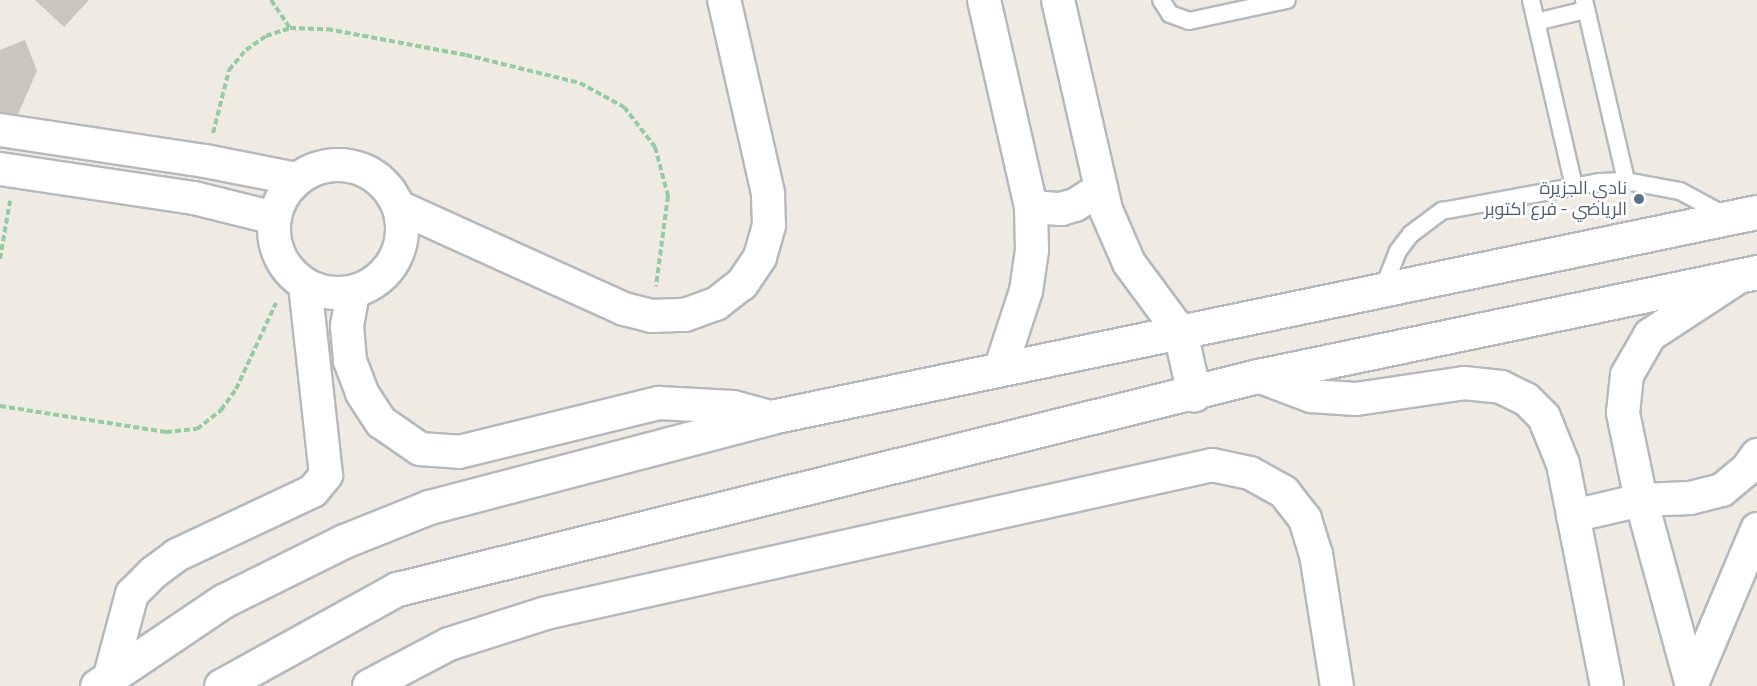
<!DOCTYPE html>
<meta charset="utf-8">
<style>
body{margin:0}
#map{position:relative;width:1757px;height:686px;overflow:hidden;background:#efebe2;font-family:Karla,Cairo,sans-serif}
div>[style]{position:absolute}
.building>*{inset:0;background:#cac6bf}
.path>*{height:4px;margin-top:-2px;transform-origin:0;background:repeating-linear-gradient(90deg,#95cba0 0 6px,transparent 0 9px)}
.roads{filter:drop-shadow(2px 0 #b5b9be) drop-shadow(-2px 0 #b5b9be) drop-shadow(0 2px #b5b9be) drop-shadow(0 -2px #b5b9be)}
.service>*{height:16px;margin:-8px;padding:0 8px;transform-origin:8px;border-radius:8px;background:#fff}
.minor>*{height:32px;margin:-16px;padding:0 16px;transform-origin:16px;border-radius:16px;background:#fff}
.minor>.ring{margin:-16px;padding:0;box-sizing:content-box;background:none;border:32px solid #fff;border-radius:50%}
.tertiary>*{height:33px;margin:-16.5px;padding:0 16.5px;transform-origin:16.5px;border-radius:16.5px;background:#fff}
.dots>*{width:16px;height:16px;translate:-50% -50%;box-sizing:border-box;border:3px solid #fff;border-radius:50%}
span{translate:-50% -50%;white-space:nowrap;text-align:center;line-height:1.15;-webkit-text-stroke:5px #fff;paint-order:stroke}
.service-label{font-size:18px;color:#4e5e75}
.right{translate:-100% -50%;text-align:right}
</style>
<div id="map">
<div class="building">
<div style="clip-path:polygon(35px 0,89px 0,64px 27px)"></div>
<div style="clip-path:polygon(25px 40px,37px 71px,18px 114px,0 112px,0 50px)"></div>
</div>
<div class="path">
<div style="left:271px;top:0;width:34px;rotate:56deg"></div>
<div style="left:213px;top:133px;width:65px;rotate:-75.7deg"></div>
<div style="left:229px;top:70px;width:26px;rotate:-50deg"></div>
<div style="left:246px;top:50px;width:24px;rotate:-35deg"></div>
<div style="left:266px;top:36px;width:25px;rotate:-18deg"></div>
<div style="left:290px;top:28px;width:37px;rotate:2deg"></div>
<div style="left:327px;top:29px;width:141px;rotate:10.6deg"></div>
<div style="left:466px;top:55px;width:117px;rotate:13.8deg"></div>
<div style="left:580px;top:83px;width:50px;rotate:28.6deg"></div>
<div style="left:624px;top:107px;width:51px;rotate:52.2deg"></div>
<div style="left:655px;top:147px;width:51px;rotate:75.1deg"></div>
<div style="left:668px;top:196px;width:91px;rotate:97.6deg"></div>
<div style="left:0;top:259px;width:59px;rotate:-80.2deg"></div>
<div style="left:0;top:406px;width:168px;rotate:8.9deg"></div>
<div style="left:166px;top:432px;width:31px;rotate:-6deg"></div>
<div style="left:197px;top:429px;width:31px;rotate:-38deg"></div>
<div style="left:221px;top:410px;width:26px;rotate:-54deg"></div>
<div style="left:236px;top:389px;width:95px;rotate:-65.1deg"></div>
</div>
<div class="roads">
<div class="service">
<div style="left:1161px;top:0;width:17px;rotate:57deg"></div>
<div style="left:1170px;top:14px;width:20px;rotate:20deg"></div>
<div style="left:1189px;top:21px;width:100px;rotate:-12.1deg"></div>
<div style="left:1531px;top:0;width:191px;rotate:77deg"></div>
<div style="left:1584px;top:0;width:186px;rotate:76.9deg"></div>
<div style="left:1536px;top:22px;width:51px;rotate:-13.5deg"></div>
<div style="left:1383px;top:289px;width:41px;rotate:-68.5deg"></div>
<div style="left:1398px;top:251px;width:21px;rotate:-53deg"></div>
<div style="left:1411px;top:234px;width:39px;rotate:-37deg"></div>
<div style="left:1442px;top:211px;width:161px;rotate:-10.4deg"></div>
<div style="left:1600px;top:182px;width:26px;rotate:-2deg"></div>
<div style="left:1626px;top:181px;width:55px;rotate:10.5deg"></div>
<div style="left:1680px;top:191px;width:52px;rotate:28.5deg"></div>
</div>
<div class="minor">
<div style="left:984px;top:0;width:212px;rotate:77.2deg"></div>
<div style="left:1031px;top:207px;width:43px;rotate:88.7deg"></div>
<div style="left:1032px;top:250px;width:41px;rotate:98.3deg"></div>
<div style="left:1026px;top:291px;width:83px;rotate:108.2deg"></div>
<div style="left:1058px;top:0;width:215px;rotate:77.1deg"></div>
<div style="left:1106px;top:210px;width:58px;rotate:66.5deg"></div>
<div style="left:1129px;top:263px;width:86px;rotate:53.5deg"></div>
<div style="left:0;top:130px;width:207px;rotate:8.6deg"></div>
<div style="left:205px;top:161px;width:94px;rotate:11.1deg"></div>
<div class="ring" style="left:274px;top:165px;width:96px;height:96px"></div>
<div style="left:0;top:169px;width:196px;rotate:8.5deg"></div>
<div style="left:194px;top:198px;width:82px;rotate:14deg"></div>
<div style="left:399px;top:207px;width:247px;rotate:24.4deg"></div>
<div style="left:624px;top:309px;width:29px;rotate:14deg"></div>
<div style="left:652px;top:316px;width:33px;rotate:-2deg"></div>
<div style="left:685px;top:315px;width:33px;rotate:-20deg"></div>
<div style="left:716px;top:304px;width:33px;rotate:-38deg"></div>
<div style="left:742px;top:284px;width:32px;rotate:-56deg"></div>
<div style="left:760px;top:257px;width:33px;rotate:-74deg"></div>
<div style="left:769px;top:225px;width:32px;rotate:-92deg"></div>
<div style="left:768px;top:193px;width:198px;rotate:-102.8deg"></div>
<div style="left:1031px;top:207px;width:30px;rotate:4deg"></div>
<div style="left:1061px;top:209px;width:15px;rotate:-16deg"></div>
<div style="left:1075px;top:205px;width:31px;rotate:-32deg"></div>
<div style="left:353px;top:292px;width:35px;rotate:100deg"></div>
<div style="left:347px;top:326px;width:35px;rotate:85deg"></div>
<div style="left:350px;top:361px;width:34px;rotate:69deg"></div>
<div style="left:362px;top:393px;width:35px;rotate:57deg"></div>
<div style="left:381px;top:422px;width:47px;rotate:34.7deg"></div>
<div style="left:420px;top:449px;width:39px;rotate:4deg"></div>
<div style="left:459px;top:452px;width:206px;rotate:-13.8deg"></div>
<div style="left:659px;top:403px;width:74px;rotate:3.1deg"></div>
<div style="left:733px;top:407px;width:39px;rotate:15deg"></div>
<div style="left:1258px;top:376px;width:57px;rotate:20.7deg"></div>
<div style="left:1311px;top:396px;width:45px;rotate:3.8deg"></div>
<div style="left:1356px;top:399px;width:109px;rotate:-8.4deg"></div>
<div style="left:1464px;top:383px;width:37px;rotate:6deg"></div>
<div style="left:1501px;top:387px;width:28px;rotate:26deg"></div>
<div style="left:1526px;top:399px;width:25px;rotate:45deg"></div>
<div style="left:1544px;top:417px;width:51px;rotate:68deg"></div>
<div style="left:1563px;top:464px;width:226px;rotate:78.8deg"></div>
<div style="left:1573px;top:516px;width:70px;rotate:-13.2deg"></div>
<div style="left:1641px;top:500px;width:49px;rotate:-2.3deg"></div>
<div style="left:1690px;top:498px;width:33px;rotate:-14deg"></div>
<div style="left:1722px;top:490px;width:34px;rotate:-40deg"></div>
<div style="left:1748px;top:468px;width:16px;rotate:-55deg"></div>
<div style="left:110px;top:676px;width:85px;rotate:-75deg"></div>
<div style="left:132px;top:594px;width:30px;rotate:-45deg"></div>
<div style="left:153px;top:573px;width:30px;rotate:-37deg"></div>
<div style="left:177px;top:555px;width:150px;rotate:-25.2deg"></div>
<div style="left:313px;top:491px;width:21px;rotate:-51deg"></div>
<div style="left:326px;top:475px;width:191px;rotate:-96.3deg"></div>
<div style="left:1692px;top:684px;width:168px;rotate:-67.2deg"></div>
<div style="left:369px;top:686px;width:90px;rotate:-27.7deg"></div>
<div style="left:449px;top:644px;width:102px;rotate:-17.7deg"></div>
<div style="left:546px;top:613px;width:682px;rotate:-12.53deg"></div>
<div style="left:1212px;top:465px;width:39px;rotate:12deg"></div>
<div style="left:1250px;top:473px;width:39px;rotate:29deg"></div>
<div style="left:1284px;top:492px;width:34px;rotate:52deg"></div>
<div style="left:1305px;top:519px;width:37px;rotate:73deg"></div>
<div style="left:1316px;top:554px;width:134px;rotate:81deg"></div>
<div style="left:1692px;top:686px;width:193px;rotate:-105.3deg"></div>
<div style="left:1641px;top:500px;width:89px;rotate:-101.7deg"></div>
<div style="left:1623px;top:413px;width:38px;rotate:-84deg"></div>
<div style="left:1627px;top:375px;width:46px;rotate:-60.1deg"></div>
<div style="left:1650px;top:335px;width:104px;rotate:-33.2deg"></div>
</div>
<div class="tertiary">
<div style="left:1180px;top:332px;width:64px;rotate:77.3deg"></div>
<div style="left:97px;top:686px;width:152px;rotate:-34deg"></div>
<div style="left:223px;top:601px;width:135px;rotate:-26.4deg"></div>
<div style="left:344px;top:541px;width:92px;rotate:-21.8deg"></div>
<div style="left:429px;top:507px;width:354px;rotate:-14.7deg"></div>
<div style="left:771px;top:417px;width:1007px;rotate:-11.75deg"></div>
<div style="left:221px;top:686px;width:201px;rotate:-28.9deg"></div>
<div style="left:397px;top:589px;width:887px;rotate:-13.9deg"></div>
<div style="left:1258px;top:376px;width:510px;rotate:-11.77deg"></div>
</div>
</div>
<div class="dots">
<div style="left:1639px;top:199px;background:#5c6f8a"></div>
</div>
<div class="service-label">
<span class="right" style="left:1627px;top:199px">نادي الجزيرة<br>الرياضي - فرع اكتوبر</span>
</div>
</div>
